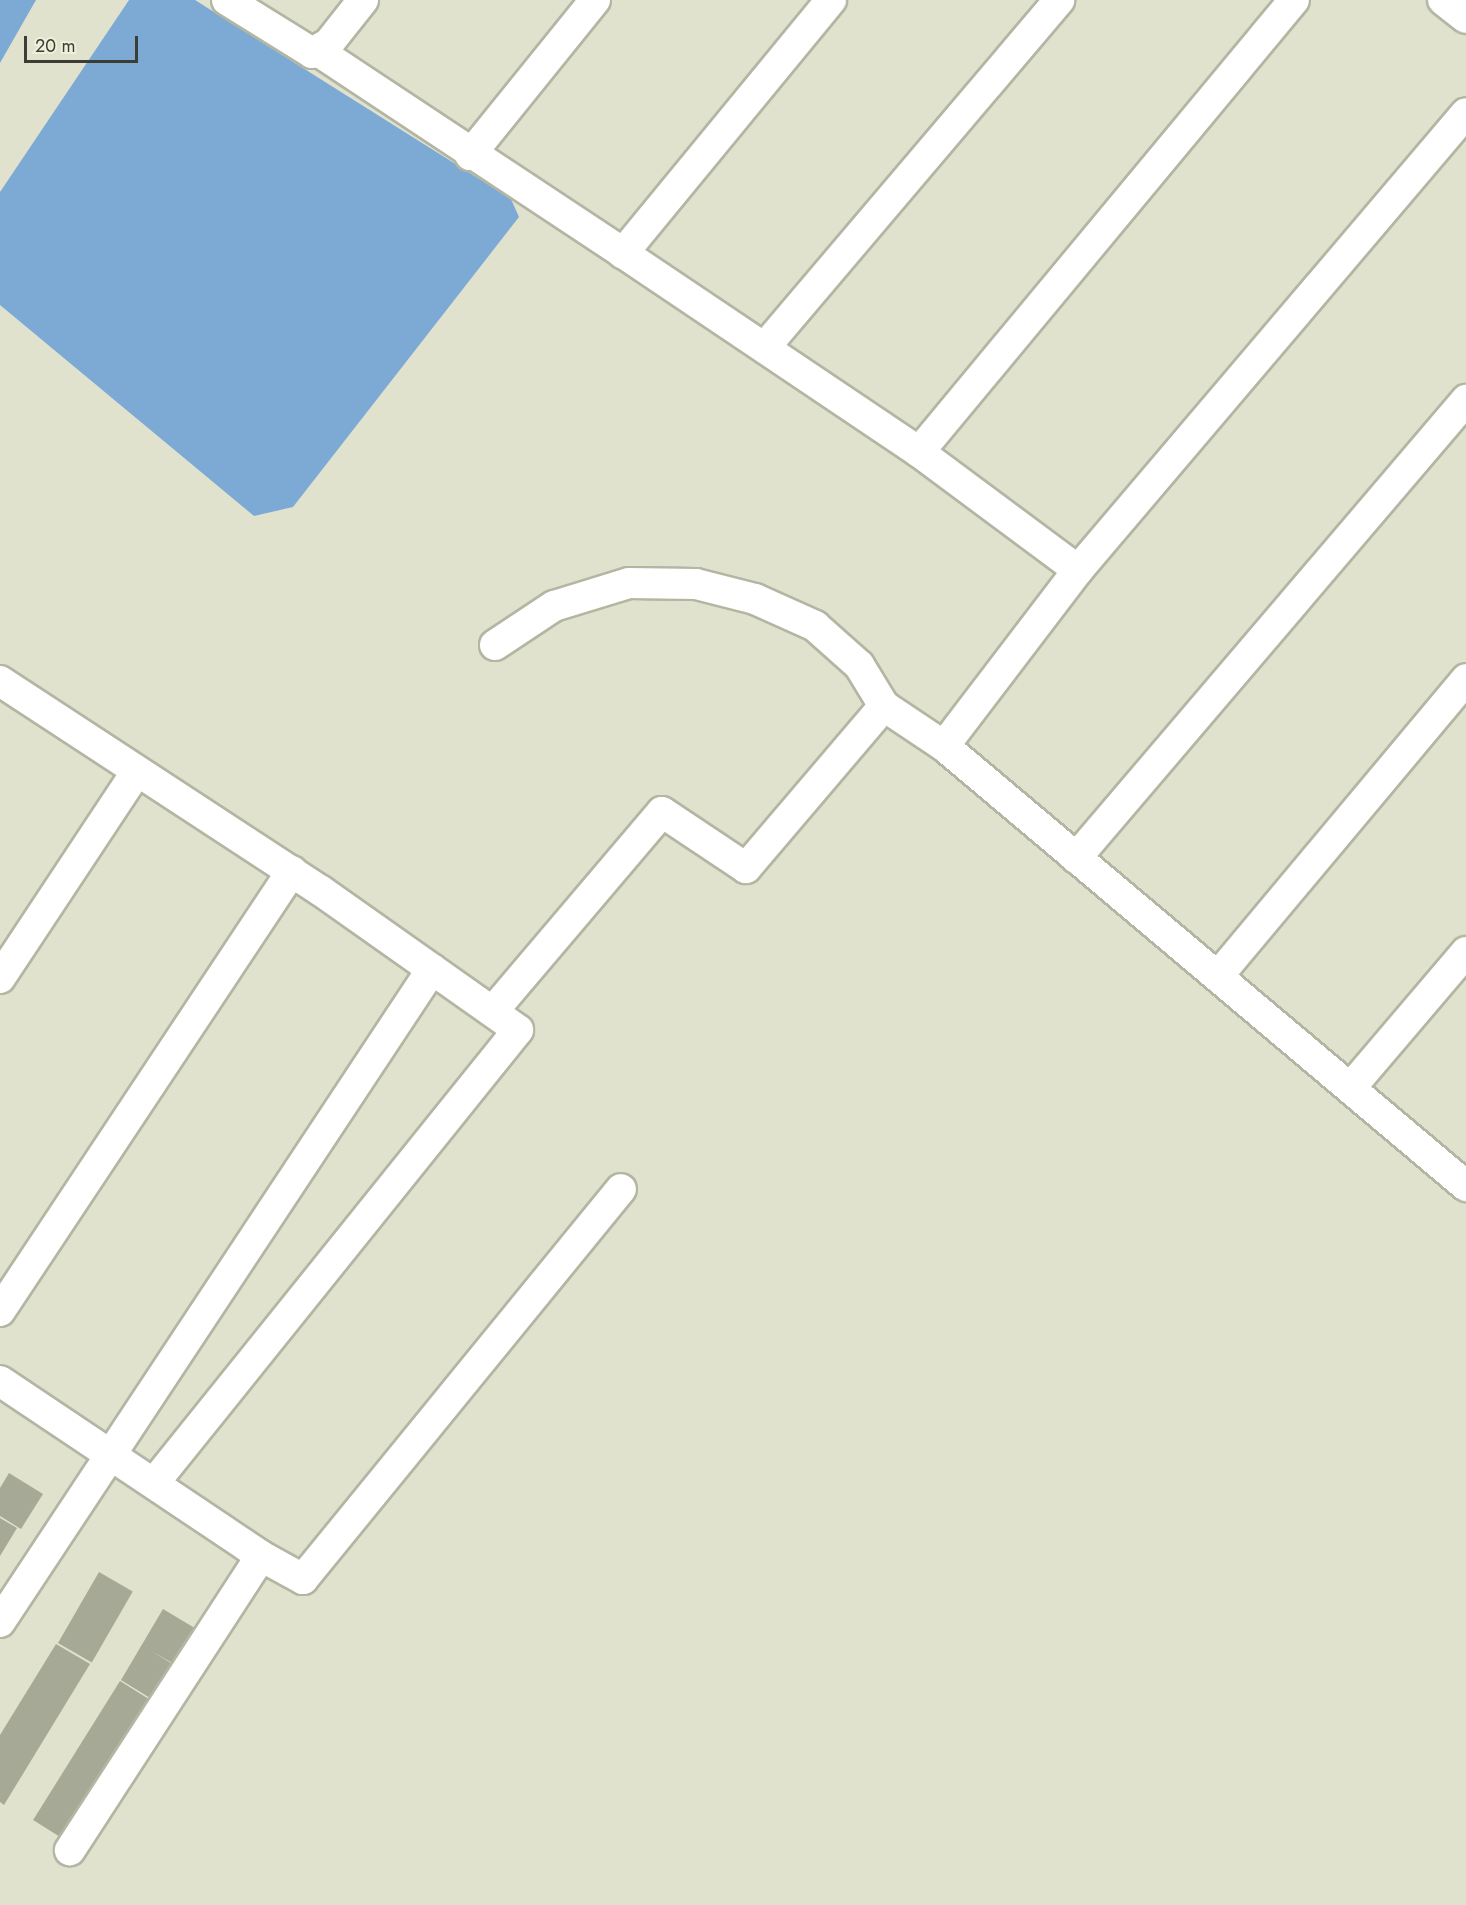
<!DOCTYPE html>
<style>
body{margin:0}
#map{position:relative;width:1466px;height:1905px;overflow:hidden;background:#e0e2ce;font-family:Jost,sans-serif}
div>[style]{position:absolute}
.water>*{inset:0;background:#7daad4}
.building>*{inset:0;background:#a6a995;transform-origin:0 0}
.roads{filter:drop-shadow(2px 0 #b3b6a2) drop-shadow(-2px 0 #b3b6a2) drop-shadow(0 2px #b3b6a2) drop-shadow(0 -2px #b3b6a2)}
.minor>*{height:30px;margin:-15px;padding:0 15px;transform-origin:15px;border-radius:15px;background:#fff}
span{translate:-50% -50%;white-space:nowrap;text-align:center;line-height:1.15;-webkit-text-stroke:6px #edf0db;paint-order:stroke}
.scale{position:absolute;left:24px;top:36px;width:114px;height:27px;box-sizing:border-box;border:3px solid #3c3d35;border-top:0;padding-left:8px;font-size:18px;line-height:21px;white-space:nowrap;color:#3c3d35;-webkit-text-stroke:4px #edf0db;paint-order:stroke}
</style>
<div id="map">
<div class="water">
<div style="clip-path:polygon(0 0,36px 0,0 63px)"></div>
<div style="clip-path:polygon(129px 0,195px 0,511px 199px,519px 217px,293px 507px,254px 516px,0 305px,0 192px)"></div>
</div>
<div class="building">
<div style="clip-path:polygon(9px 1473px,43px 1494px,21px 1529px,0 1516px,0 1488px)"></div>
<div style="clip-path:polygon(0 1518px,17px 1528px,0 1556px)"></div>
<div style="left:99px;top:1572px;width:39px;height:82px;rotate:30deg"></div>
<div style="clip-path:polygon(163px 1609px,198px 1630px,176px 1665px,151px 1651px,176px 1666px,155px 1701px,121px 1680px)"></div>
<div style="clip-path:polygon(56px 1644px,90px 1664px,4px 1805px,0 1802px,0 1735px)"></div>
<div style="left:120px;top:1681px;width:40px;height:164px;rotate:32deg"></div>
</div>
<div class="roads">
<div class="minor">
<div style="left:227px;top:0;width:100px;rotate:31.9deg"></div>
<div style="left:312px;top:53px;width:20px;rotate:-30deg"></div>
<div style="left:329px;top:43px;width:55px;rotate:-51.7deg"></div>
<div style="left:831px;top:0;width:328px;rotate:129.4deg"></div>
<div style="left:623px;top:253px;width:357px;rotate:33.9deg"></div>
<div style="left:919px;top:452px;width:198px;rotate:36.6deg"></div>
<div style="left:1443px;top:0;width:29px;rotate:38deg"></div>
<div style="left:318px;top:51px;width:366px;rotate:33.5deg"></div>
<div style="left:470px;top:155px;width:199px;rotate:-51.1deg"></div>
<div style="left:765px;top:347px;width:455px;rotate:-49.7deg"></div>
<div style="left:919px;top:452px;width:587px;rotate:-50.32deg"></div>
<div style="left:495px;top:645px;width:71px;rotate:-33.5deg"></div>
<div style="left:554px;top:606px;width:78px;rotate:-17deg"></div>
<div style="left:629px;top:583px;width:67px;rotate:0.9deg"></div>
<div style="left:696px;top:584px;width:61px;rotate:14.3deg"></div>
<div style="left:755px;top:599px;width:66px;rotate:24.2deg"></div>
<div style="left:815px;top:626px;width:59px;rotate:41.6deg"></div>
<div style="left:859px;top:665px;width:48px;rotate:58.6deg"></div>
<div style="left:884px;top:706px;width:72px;rotate:33.7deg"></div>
<div style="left:944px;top:746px;width:683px;rotate:40.13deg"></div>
<div style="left:0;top:681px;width:384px;rotate:33.2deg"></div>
<div style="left:321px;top:891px;width:241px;rotate:35.2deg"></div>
<div style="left:518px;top:1030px;width:581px;rotate:128.78deg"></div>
<div style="left:944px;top:746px;width:221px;rotate:-52.7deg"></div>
<div style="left:1078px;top:570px;width:599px;rotate:-49.67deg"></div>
<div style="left:1076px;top:858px;width:602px;rotate:-49.58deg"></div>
<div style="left:1218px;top:976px;width:387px;rotate:-50.1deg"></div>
<div style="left:0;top:978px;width:248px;rotate:-56.5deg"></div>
<div style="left:493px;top:1011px;width:261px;rotate:-49.7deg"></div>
<div style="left:662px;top:812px;width:101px;rotate:33.7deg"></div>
<div style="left:746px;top:868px;width:213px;rotate:-49.6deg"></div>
<div style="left:1352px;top:1086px;width:176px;rotate:-49.6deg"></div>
<div style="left:0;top:1311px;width:528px;rotate:-56.43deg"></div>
<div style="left:0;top:1381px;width:314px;rotate:33.8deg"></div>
<div style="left:261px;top:1556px;width:351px;rotate:123deg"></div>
<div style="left:261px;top:1556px;width:48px;rotate:28.7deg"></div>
<div style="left:303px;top:1579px;width:503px;rotate:-50.81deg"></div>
<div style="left:0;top:1622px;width:783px;rotate:-56.51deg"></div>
</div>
</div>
<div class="scale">20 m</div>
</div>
